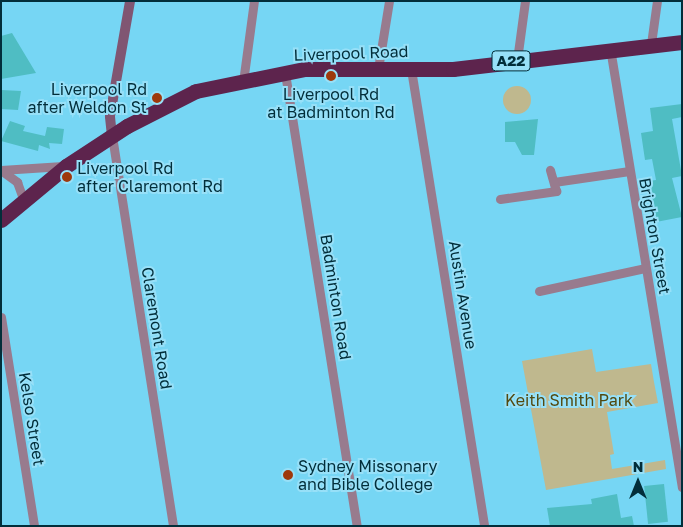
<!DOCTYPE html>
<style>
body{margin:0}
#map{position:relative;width:683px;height:527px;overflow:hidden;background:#76d6f4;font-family:"Golos Text",sans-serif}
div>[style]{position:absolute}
.green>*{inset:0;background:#bfb88e}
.round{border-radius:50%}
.building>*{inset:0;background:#4fbdc3;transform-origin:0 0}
.street>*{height:9px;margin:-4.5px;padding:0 4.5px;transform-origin:4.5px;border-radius:4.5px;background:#987b8e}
.secondary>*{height:10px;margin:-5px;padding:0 5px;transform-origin:5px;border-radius:5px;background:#805672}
.highway>*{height:15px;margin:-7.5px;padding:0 7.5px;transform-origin:7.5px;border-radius:7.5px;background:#5d244d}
.dots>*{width:14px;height:14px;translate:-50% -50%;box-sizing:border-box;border:2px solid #97e0f8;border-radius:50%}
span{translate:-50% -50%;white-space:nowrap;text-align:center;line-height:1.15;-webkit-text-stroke:4px #97e0f8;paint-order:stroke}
.shield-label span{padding:1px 4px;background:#97e0f8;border:1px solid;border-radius:4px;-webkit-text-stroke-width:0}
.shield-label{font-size:15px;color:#022e3a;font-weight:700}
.street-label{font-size:16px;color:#022e3a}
.poi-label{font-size:16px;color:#022e3a}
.right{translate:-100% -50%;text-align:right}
.left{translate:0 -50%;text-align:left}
.park-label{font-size:16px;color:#524910}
.frame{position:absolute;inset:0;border:2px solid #022e3a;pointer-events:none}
.north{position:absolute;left:613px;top:457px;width:50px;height:50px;-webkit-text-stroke:4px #97e0f8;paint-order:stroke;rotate:0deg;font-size:14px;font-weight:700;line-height:20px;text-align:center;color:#022e3a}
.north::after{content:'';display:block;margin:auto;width:18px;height:22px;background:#022e3a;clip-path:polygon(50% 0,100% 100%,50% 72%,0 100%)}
</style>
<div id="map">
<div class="green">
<div class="round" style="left:503px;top:86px;width:28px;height:28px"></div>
<div style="clip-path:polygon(592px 349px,596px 372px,651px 364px,654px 382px,658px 403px,607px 412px,614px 454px,610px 455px,612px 469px,665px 460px,666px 469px,546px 490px,522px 361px)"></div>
</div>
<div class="building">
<div style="clip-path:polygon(12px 33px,36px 73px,1px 79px,1px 36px)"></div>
<div style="clip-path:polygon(1px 90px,21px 91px,18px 110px,1px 109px)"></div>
<div style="clip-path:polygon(682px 104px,682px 117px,672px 119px,682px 176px,672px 178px,682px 217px,656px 222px,649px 181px,656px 180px,652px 159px,645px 160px,641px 133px,653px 131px,650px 108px)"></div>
<div style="clip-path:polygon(538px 119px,534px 155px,522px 155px,515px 142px,505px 142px,505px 122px)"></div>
<div style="clip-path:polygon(10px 121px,25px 126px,23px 131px,45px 136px,47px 127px,64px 129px,62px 144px,49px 143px,50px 149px,39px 145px,38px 151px,1px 141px)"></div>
<div style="left:664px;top:484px;width:38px;height:20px;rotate:84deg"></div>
<div style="clip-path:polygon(617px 494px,621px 518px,632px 516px,634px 526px,550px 526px,547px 508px,592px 504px,591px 499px)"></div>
</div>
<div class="street">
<div style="left:651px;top:44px;width:43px;rotate:-82.1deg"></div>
<div style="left:610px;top:48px;width:445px;rotate:80.7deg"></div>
<div style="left:517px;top:60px;width:60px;rotate:-82.3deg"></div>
<div style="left:378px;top:69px;width:69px;rotate:-80.8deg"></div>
<div style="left:411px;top:69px;width:463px;rotate:80.9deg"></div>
<div style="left:285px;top:73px;width:459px;rotate:81deg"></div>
<div style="left:243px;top:82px;width:82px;rotate:-82.3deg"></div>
<div style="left:112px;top:136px;width:395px;rotate:81.1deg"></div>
<div style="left:1px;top:170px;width:62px;rotate:-3.7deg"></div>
<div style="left:2px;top:171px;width:19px;rotate:36deg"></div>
<div style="left:17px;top:182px;width:20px;rotate:70deg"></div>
<div style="left:554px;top:182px;width:76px;rotate:-8.3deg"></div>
<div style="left:500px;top:199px;width:57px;rotate:-8.1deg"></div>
<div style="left:556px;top:191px;width:22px;rotate:-106deg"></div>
<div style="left:539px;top:291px;width:108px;rotate:-12.2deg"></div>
<div style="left:1px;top:317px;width:212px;rotate:81deg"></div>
</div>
<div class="secondary">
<div style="left:112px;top:136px;width:20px;rotate:-96deg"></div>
<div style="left:110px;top:116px;width:117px;rotate:-80.1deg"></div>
</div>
<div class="highway">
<div style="left:1px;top:220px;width:85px;rotate:-39.7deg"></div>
<div style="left:66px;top:166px;width:73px;rotate:-33.3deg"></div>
<div style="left:127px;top:126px;width:77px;rotate:-26.9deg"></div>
<div style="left:196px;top:91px;width:110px;rotate:-11.5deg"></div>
<div style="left:304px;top:69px;width:149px"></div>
<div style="left:453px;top:69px;width:231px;rotate:-6.7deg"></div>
</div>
<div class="dots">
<div style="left:331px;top:76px;background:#9e390c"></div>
<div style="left:157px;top:98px;background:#9e390c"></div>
<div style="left:67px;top:177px;background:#9e390c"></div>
<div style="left:288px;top:475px;background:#9e390c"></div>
</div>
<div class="shield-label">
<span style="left:511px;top:61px">A22</span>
</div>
<div class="street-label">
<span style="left:351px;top:53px;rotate:-2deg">Liverpool Road</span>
<span style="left:655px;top:236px;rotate:80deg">Brighton Street</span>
<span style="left:463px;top:295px;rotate:81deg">Austin Avenue</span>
<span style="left:336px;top:297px;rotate:81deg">Badminton Road</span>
<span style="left:157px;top:328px;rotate:81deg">Claremont Road</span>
<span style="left:32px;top:419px;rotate:81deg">Kelso Street</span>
</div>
<div class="poi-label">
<span class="right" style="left:147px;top:98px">Liverpool Rd<br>after Weldon St</span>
<span style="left:331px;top:103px">Liverpool Rd<br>at Badminton Rd</span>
<span class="left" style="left:77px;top:177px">Liverpool Rd<br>after Claremont Rd</span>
<span class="left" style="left:298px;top:475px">Sydney Missonary<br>and Bible College</span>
</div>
<div class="park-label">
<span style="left:569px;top:400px">Keith Smith Park</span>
</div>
<div class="frame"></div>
<div class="north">N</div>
</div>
